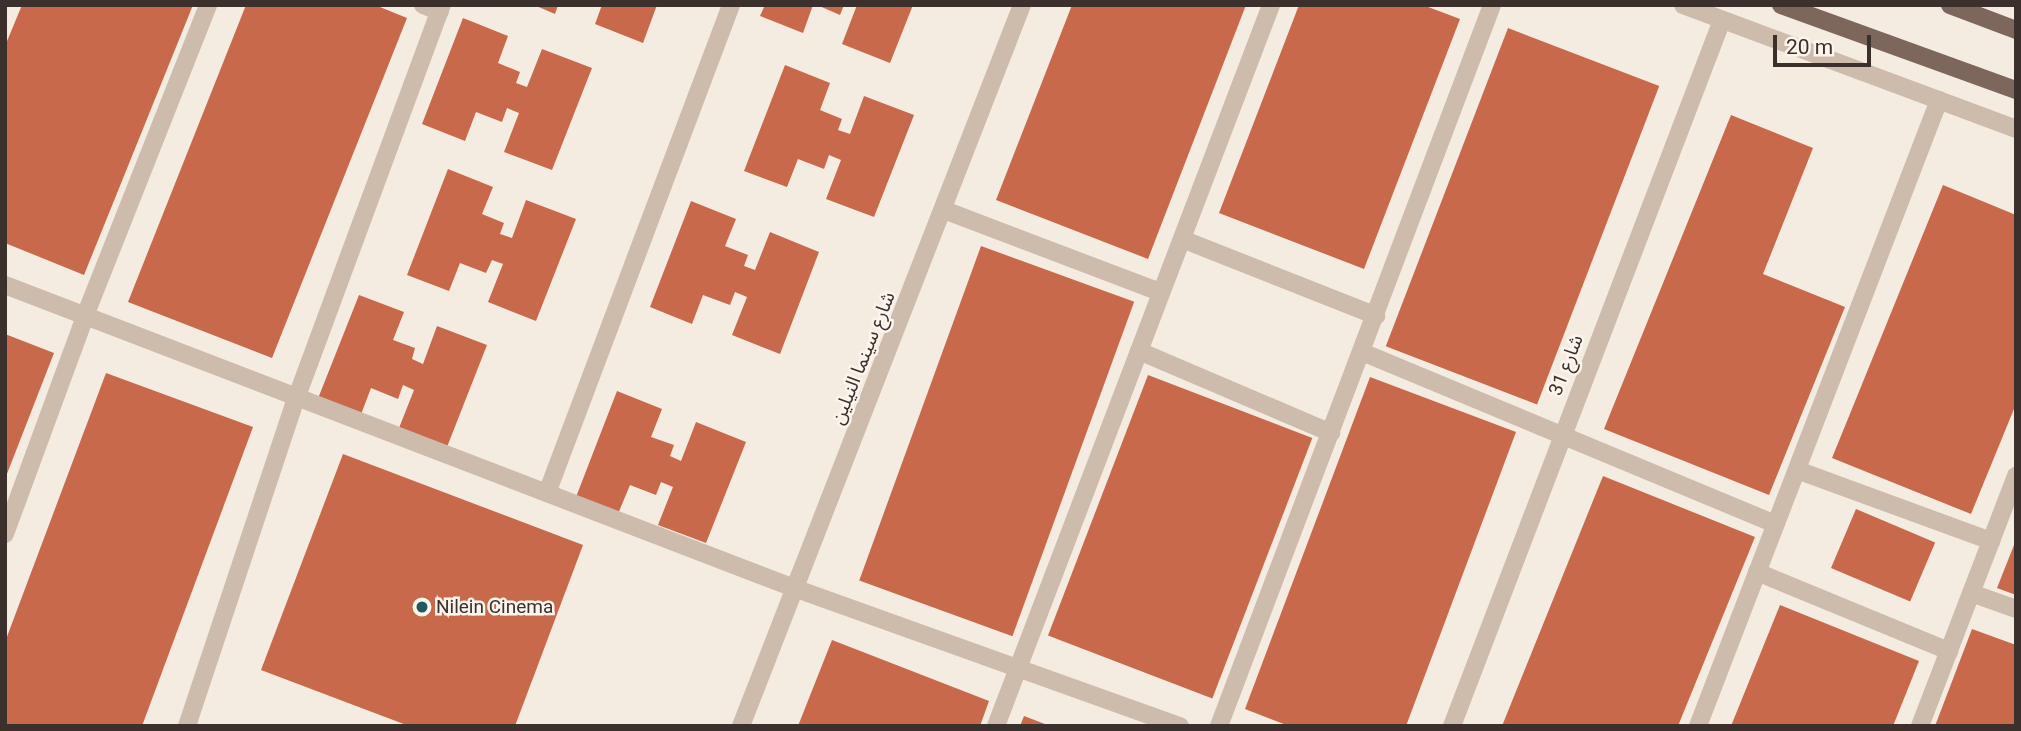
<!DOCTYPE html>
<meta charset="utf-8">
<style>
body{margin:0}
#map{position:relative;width:2021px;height:731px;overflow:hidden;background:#f4ebe1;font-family:Roboto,"Noto Sans Arabic",sans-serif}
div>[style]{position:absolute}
.building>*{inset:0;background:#c8694b;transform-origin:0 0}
.minor>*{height:18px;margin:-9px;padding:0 9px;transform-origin:9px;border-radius:9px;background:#cdbbac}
.tertiary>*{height:18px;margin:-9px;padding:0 9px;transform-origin:9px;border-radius:9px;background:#cdbbac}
.primary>*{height:18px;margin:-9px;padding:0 9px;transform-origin:9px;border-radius:9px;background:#7d675c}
.dots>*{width:19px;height:19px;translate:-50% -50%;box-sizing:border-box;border:4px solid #fbf5ee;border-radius:50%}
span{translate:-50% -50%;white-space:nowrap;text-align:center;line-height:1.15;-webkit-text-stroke:5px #fbf5ee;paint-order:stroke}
.street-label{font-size:19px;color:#3b302b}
.poi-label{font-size:19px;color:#3b302b}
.left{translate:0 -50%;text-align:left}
.frame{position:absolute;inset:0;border:7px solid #3b302b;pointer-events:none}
.scale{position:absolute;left:1773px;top:35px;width:98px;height:32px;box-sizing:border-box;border:4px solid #3b302b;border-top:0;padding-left:9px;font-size:21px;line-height:24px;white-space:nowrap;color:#3b302b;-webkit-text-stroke:5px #fbf5ee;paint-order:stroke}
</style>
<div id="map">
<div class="building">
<div style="clip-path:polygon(22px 5px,193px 5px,84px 275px,5px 243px,5px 46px)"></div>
<div style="clip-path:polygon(246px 5px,375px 5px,407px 18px,272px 358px,128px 302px)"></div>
<div style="clip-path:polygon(534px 5px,558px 5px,555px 14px)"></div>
<div style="clip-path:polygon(602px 5px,657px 5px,643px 43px,595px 24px)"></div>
<div style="clip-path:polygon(765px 5px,813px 5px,803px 33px,760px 16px)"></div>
<div style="clip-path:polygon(817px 5px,844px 5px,840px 15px)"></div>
<div style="clip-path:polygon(857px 5px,913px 5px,890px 63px,842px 44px)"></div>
<div style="clip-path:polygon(1072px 5px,1246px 5px,1148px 259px,996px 200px)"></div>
<div style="clip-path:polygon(1299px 5px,1423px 5px,1460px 19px,1364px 269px,1219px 213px)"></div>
<div style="clip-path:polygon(463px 18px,508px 36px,498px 63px,520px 72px,516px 83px,527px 87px,542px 49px,592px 68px,552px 170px,504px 152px,519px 113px,507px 108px,502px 122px,476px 112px,465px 141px,422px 124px)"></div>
<div style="left:1508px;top:28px;width:162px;height:341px;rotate:21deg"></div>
<div style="clip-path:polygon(785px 65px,830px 83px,820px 110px,842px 119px,838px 130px,850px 134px,864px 96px,914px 115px,874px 217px,826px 199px,841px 160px,829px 155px,824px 169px,798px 159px,787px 187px,744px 171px)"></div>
<div style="clip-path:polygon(1731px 115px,1813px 148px,1763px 274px,1845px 307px,1769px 495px,1604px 429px)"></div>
<div style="clip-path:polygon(448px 169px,493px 187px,482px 214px,504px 223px,500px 234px,512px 238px,526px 200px,576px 219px,536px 321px,488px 302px,503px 264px,492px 260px,486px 273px,460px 263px,449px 291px,407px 275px)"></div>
<div style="clip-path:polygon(1943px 185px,2016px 215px,2016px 404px,1971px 514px,1832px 458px)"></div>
<div style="clip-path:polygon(691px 201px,736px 219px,725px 246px,748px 255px,744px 266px,755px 270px,770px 232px,819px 252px,780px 354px,732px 335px,747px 297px,735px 292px,730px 305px,703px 295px,692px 324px,650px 307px)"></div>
<div style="left:981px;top:246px;width:163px;height:356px;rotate:20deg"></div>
<div style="clip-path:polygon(359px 295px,404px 312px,393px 340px,415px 348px,412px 359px,423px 364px,437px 326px,487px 345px,447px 447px,399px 428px,414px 390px,403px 385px,398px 399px,371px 388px,360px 417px,317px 401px)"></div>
<div style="clip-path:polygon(5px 334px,54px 353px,5px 479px)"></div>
<div style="clip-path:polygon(106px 373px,253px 427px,142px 726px,5px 726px,5px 642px)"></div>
<div style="left:1148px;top:375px;width:176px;height:279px;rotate:21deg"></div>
<div style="clip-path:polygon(1370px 377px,1516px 432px,1406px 726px,1289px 726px,1245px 709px)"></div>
<div style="clip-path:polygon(617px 391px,662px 409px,651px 437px,674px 445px,670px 456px,681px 461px,696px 422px,746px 442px,706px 543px,658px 525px,673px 487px,661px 482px,656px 495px,630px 485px,618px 514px,576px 497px)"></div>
<div style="clip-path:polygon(343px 454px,583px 545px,515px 726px,409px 726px,261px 670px)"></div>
<div style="clip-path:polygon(1603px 476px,1755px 537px,1678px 726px,1502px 726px)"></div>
<div style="left:1856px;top:509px;width:86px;height:64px;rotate:23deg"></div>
<div style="clip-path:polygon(2016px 540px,2016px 595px,1997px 588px)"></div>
<div style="clip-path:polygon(1780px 605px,1919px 661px,1893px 726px,1731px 726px)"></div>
<div style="clip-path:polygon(1972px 629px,2016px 645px,2016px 726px,1935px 726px)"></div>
<div style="clip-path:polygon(832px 640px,989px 701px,980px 726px,798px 726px)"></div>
<div style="clip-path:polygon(1024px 716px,1050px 726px,1020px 726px)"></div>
</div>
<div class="minor">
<div style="left:423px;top:5px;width:18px;rotate:22deg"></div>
<div style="left:944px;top:210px;width:231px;rotate:20.8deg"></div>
<div style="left:1182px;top:239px;width:209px;rotate:21.6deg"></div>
<div style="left:5px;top:285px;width:845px;rotate:21.01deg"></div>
<div style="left:794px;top:588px;width:410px;rotate:19.7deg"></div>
<div style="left:1139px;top:351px;width:209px;rotate:23.1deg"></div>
<div style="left:1362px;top:352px;width:448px;rotate:22.6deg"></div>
<div style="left:1797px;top:470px;width:207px;rotate:20.1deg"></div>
<div style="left:547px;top:493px;width:522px;rotate:-69.34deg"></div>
<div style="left:5px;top:534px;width:232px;rotate:-69.8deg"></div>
<div style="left:85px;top:316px;width:334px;rotate:-68.4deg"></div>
<div style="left:1757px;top:572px;width:208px;rotate:22.4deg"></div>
<div style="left:1971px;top:593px;width:48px;rotate:19.6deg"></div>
<div style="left:187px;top:726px;width:345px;rotate:-71.6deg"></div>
<div style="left:296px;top:399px;width:420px;rotate:-69.7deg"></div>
<div style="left:996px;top:726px;width:772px;rotate:-69.12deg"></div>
<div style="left:1219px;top:726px;width:771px;rotate:-69.26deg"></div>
<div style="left:1452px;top:726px;width:756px;rotate:-69.07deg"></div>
<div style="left:1698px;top:726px;width:671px;rotate:-68.94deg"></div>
<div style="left:1920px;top:726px;width:268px;rotate:-69deg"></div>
</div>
<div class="tertiary">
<div style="left:1683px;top:5px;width:355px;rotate:20.4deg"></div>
<div style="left:741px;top:726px;width:774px;rotate:-68.71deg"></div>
</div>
<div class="primary">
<div style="left:1781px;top:5px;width:250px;rotate:19.9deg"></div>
<div style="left:1950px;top:5px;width:71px;rotate:20.7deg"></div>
</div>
<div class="dots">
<div style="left:422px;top:607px;background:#1f5a5e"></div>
</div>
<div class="street-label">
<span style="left:863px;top:358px;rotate:-68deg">شارع سينما النيلين</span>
<span style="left:1566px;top:365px;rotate:-69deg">شارع 31</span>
</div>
<div class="poi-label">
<span class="left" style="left:436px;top:607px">Nilein Cinema</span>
</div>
<div class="frame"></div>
<div class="scale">20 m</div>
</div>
